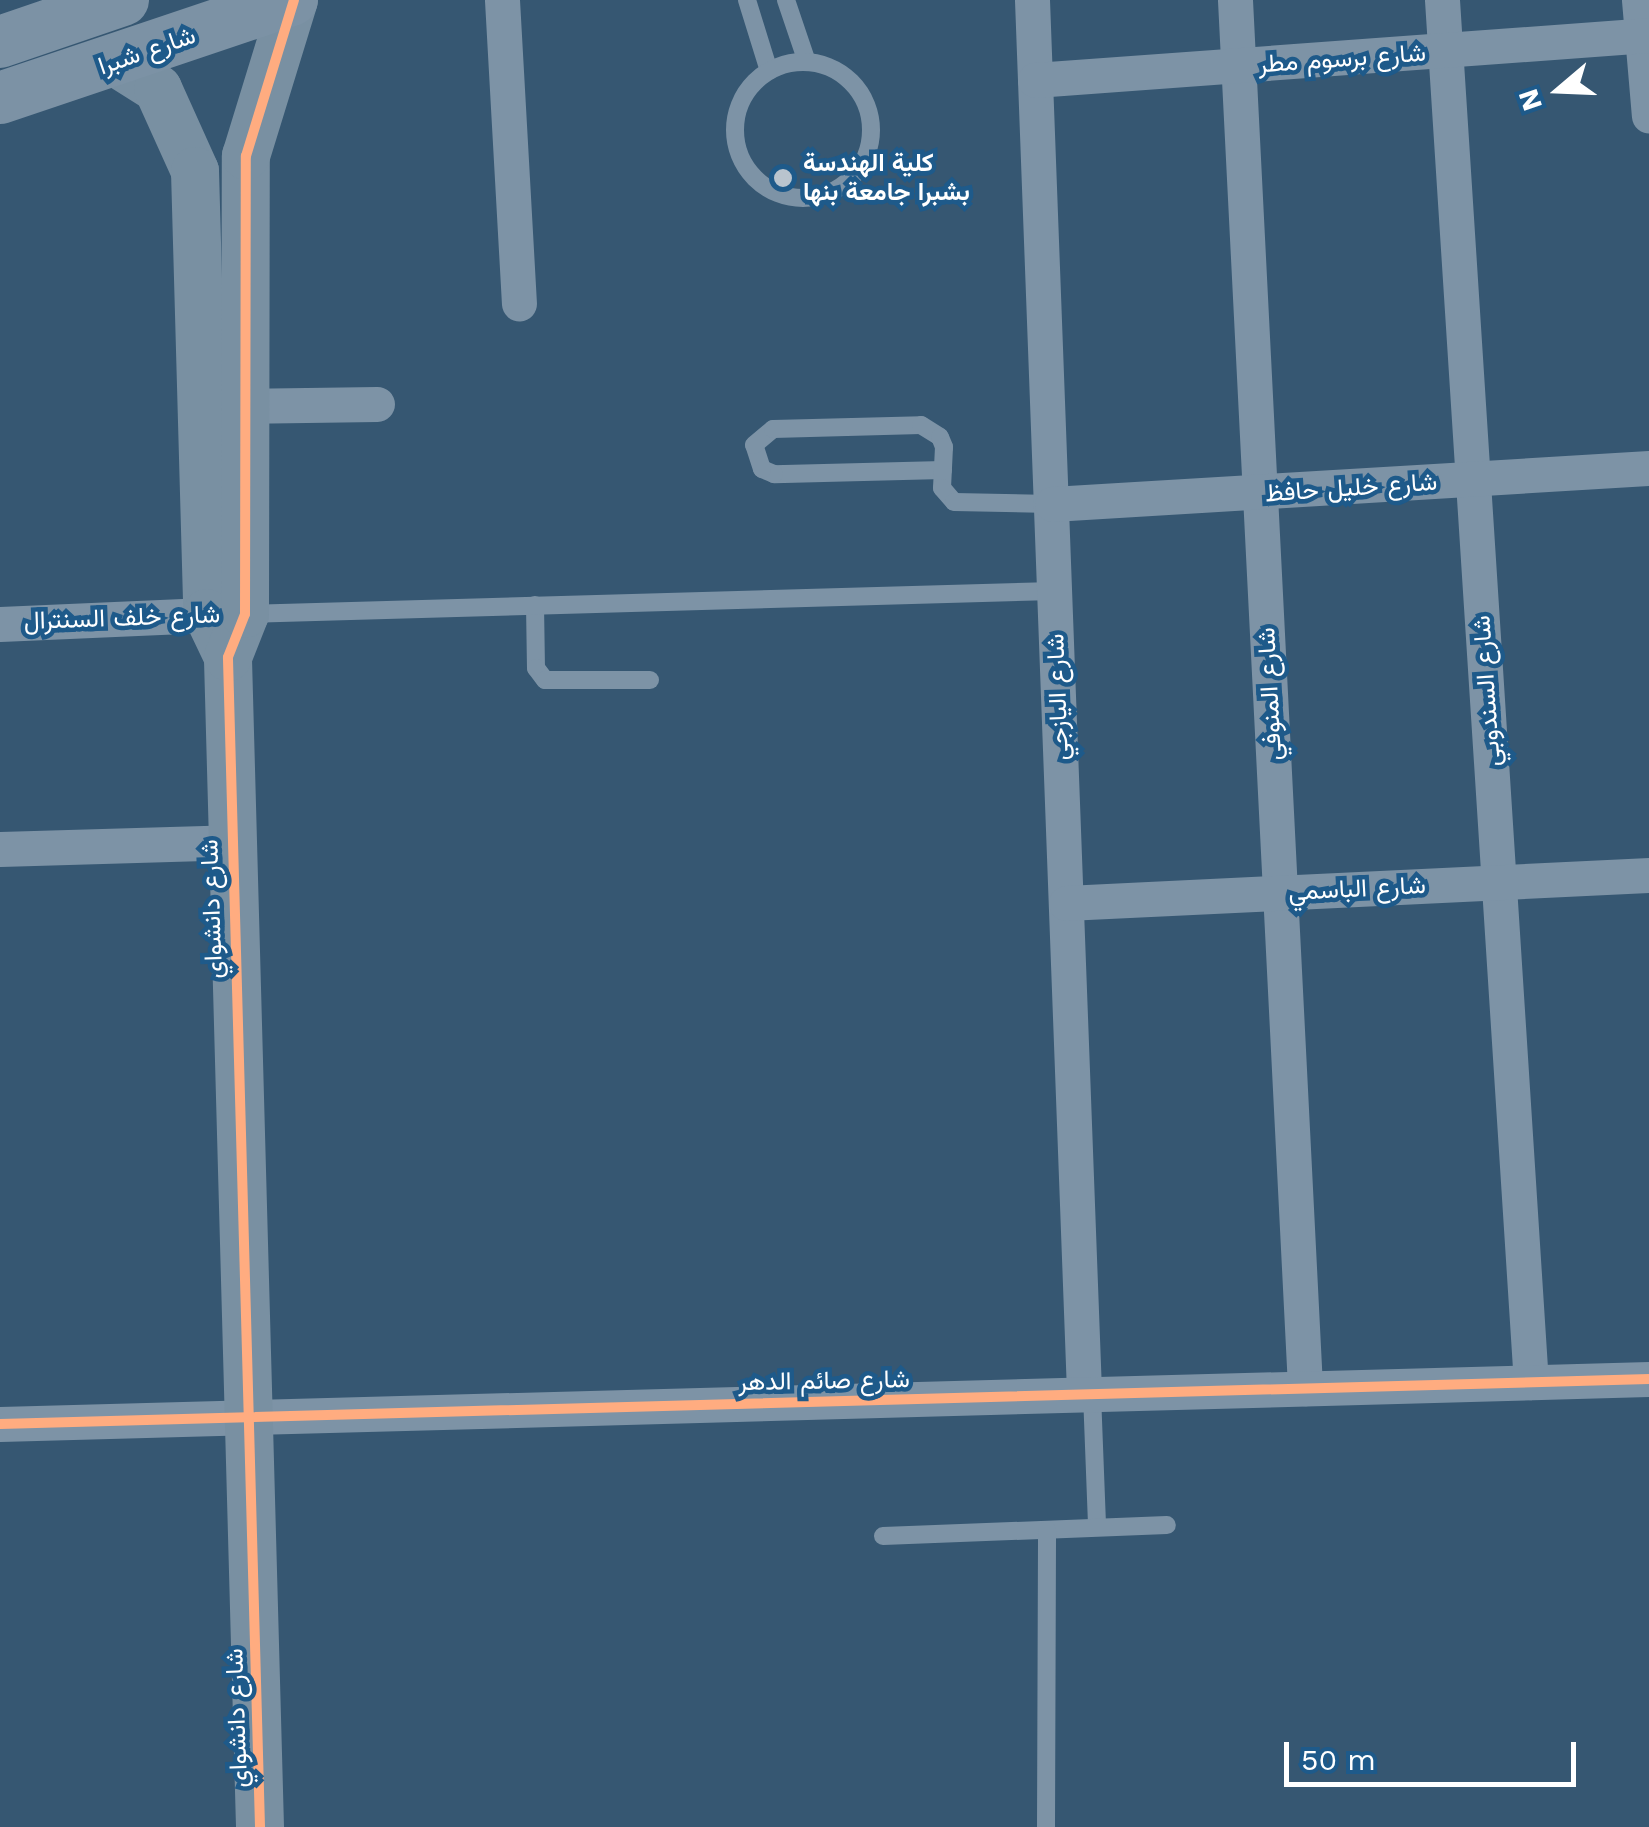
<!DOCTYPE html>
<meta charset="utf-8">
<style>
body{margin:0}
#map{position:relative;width:1649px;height:1827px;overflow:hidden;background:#365772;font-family:"Work Sans",Vazirmatn,sans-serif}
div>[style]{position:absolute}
.lane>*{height:18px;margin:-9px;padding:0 9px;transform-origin:9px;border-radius:9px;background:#7d93a6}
.lane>.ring{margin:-9px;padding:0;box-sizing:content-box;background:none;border:18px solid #7d93a6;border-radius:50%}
.street>*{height:35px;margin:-17.5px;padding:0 17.5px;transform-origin:17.5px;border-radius:17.5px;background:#7d93a6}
.secondary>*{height:48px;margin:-24px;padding:0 24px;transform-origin:24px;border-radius:24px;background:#7990a2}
.primary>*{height:52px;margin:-26px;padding:0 26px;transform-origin:26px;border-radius:26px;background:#7c92a5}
.cycleway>*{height:10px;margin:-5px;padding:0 5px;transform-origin:5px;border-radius:5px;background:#ffac80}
.dots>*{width:28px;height:28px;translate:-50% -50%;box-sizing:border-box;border:5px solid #1e5a8a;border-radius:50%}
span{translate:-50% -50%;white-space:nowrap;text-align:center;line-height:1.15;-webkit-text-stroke:9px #1e5a8a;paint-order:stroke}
.street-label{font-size:25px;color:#fff}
.poi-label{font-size:25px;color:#fff;font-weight:700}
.left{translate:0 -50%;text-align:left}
.north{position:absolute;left:1509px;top:40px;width:100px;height:100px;-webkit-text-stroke:8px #1e5a8a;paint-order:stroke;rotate:251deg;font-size:28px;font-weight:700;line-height:40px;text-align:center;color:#fff}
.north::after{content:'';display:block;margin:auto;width:35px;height:45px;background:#fff;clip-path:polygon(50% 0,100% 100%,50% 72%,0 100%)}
.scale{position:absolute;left:1284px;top:1742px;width:292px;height:45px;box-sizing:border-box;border:5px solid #fff;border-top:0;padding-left:12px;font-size:30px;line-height:35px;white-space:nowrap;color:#fff;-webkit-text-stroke:8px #1e5a8a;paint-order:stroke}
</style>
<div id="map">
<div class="lane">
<div style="left:747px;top:0;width:74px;rotate:72.8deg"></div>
<div style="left:786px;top:0;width:65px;rotate:71.3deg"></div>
<div class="ring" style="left:735px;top:62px;width:118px;height:118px"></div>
<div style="left:943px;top:470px;width:169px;rotate:178.6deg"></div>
<div style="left:774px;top:474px;width:13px;rotate:-157deg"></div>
<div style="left:762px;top:469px;width:25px;rotate:-108deg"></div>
<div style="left:754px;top:445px;width:25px;rotate:-40deg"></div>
<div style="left:773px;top:429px;width:148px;rotate:-1.5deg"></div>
<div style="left:921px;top:425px;width:22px;rotate:32deg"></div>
<div style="left:940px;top:437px;width:11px;rotate:68deg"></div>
<div style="left:944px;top:447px;width:41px;rotate:92.8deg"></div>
<div style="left:942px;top:488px;width:18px;rotate:49deg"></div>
<div style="left:954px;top:502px;width:98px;rotate:1.2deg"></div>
<div style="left:535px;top:605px;width:63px;rotate:89.1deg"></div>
<div style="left:536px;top:668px;width:15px;rotate:53deg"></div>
<div style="left:545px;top:680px;width:105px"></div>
<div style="left:245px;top:614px;width:809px;rotate:-1.63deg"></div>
<div style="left:1092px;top:1394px;width:133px;rotate:87.8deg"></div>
<div style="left:883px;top:1536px;width:284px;rotate:-2.2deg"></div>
<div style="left:1046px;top:1827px;width:297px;rotate:-89.8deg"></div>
</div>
<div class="street">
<div style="left:502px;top:0;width:304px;rotate:86.8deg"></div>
<div style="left:1032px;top:0;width:1395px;rotate:87.86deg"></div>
<div style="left:1235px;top:0;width:1390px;rotate:87.11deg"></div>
<div style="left:1442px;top:0;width:1385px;rotate:86.32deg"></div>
<div style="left:1639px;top:0;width:116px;rotate:85.1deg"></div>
<div style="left:1035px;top:80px;width:616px;rotate:-4.19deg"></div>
<div style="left:244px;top:406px;width:133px;rotate:-0.9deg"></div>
<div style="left:1052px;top:504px;width:598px;rotate:-3.45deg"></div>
<div style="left:0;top:624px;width:229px;rotate:-2.5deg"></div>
<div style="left:0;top:849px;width:230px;rotate:-1.7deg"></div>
<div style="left:1066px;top:903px;width:584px;rotate:-2.75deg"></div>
<div style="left:0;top:1424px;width:1650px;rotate:-1.56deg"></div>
</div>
<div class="secondary">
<div style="left:115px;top:62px;width:51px;rotate:32.1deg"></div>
<div style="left:158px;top:89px;width:90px;rotate:65.7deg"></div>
<div style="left:195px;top:171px;width:442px;rotate:88.4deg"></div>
<div style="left:207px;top:613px;width:49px;rotate:64.5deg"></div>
<div style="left:260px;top:1827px;width:1170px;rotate:-91.57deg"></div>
<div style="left:228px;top:657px;width:46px;rotate:-68.4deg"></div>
<div style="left:245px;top:614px;width:458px;rotate:-89.9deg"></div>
<div style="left:246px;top:156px;width:163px;rotate:-72.9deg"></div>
</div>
<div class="primary">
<div style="left:0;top:42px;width:130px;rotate:-18.9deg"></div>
<div style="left:0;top:98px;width:308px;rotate:-18.6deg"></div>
</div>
<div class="cycleway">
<div style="left:0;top:1424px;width:1650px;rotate:-1.56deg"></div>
<div style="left:260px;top:1827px;width:1170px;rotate:-91.57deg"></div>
<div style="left:228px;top:657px;width:46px;rotate:-68.4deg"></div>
<div style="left:245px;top:614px;width:458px;rotate:-89.9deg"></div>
<div style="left:246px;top:156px;width:163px;rotate:-72.9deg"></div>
</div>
<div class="dots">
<div style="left:783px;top:178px;background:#b9c4ce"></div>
</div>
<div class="street-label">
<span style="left:147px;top:51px;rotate:-19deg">شارع شبرا</span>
<span style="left:1342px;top:59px;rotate:-4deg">شارع برسوم مطر</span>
<span style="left:1351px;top:488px;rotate:-4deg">شارع خليل حافظ</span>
<span style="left:122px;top:618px;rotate:-2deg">شارع خلف السنترال</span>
<span style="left:1487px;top:691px;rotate:-94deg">شارع السندوبي</span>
<span style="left:1270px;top:694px;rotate:-93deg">شارع المنوفي</span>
<span style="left:1058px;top:697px;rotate:-92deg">شارع اليازجي</span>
<span style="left:1357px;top:889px;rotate:-3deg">شارع الباسمي</span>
<span style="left:212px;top:909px;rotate:-92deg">شارع دانشواي</span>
<span style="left:824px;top:1381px;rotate:-1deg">شارع صائم الدهر</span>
<span style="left:237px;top:1718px;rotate:-92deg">شارع دانشواي</span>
</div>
<div class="poi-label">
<span class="left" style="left:803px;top:178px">كلية الهندسة<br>بشبرا جامعة بنها</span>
</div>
<div class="north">N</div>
<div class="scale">50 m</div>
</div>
